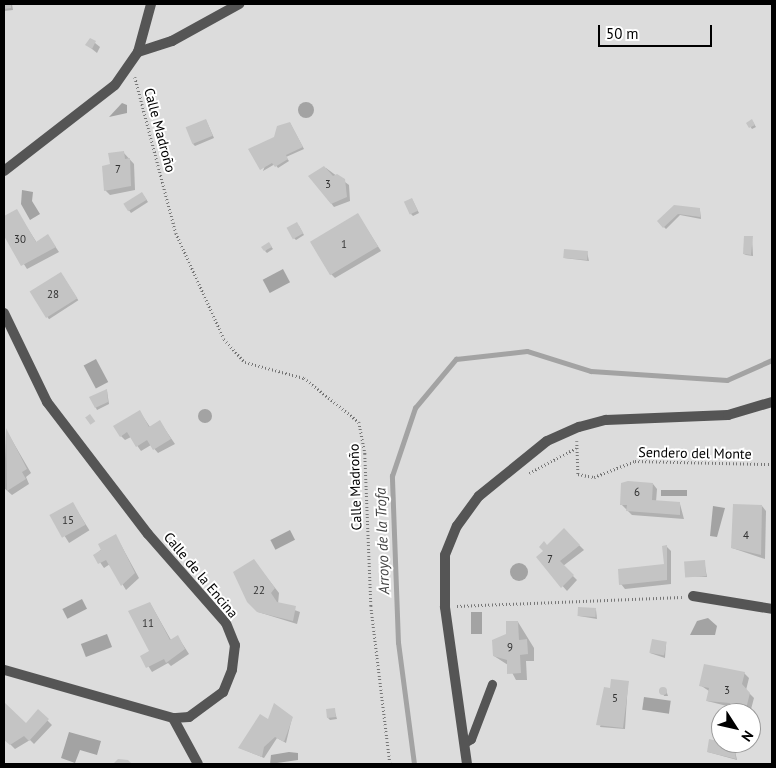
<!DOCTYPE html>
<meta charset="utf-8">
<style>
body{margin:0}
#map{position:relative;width:776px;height:768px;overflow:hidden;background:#fff;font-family:"PT Sans",sans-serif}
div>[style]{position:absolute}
.green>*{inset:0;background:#dcdcdc}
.water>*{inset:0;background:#a3a3a3;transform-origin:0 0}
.round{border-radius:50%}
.shadow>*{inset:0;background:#0003;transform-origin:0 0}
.stream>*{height:4.5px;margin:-2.25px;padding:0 2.25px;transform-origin:2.25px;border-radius:2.25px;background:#a3a3a3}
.building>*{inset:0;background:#c4c4c4;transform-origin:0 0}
.path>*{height:2.5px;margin-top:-1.25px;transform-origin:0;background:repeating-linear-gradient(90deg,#777 0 1px,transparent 0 3.5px)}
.lane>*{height:9px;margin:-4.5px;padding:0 4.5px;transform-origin:4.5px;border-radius:4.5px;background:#555}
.street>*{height:10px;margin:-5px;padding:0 5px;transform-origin:5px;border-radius:5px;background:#555}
span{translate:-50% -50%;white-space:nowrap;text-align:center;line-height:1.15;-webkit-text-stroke:4px #fff;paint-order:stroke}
.number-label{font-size:11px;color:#313131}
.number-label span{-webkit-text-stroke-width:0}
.street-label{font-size:14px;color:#000}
.water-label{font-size:15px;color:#444;font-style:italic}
.frame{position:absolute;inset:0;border:5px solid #000;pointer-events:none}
.north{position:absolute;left:711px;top:703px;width:50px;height:50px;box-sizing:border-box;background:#fff;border:1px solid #999;border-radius:50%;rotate:125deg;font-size:14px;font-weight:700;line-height:20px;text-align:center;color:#000}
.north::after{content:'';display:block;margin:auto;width:18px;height:22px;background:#000;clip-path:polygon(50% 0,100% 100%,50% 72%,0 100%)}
.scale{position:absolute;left:598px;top:25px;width:114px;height:22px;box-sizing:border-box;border:2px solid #000;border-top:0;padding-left:6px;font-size:15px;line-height:18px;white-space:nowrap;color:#000;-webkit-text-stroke:4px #fff;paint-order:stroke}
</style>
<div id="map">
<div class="green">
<div style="clip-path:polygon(evenodd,4px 4px,772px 4px,772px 764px,4px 764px,4px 4px,721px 713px,751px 713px,751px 743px,721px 743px,721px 713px)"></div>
</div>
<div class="water">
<div class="round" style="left:298px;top:102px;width:16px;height:16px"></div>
<div style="clip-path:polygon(122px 103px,127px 105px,127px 113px,109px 117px)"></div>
<div style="clip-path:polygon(22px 190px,33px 192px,32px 201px,40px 214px,30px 220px,21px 204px)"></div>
<div style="left:283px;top:269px;width:15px;height:23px;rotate:62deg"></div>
<div style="left:96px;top:359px;width:26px;height:14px;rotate:62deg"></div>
<div class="round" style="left:198px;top:409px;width:14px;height:14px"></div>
<div style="left:661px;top:490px;width:26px;height:6px"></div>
<div style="clip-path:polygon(713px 506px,725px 508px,717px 537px,710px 536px)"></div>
<div style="left:290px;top:530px;width:11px;height:22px;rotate:63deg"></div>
<div class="round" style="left:510px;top:563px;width:18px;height:18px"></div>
<div style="left:82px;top:599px;width:11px;height:22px;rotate:63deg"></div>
<div style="left:471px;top:612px;width:11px;height:22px"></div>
<div style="clip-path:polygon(708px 618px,717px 626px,715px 635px,690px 635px,697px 621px)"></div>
<div style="left:107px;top:634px;width:14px;height:28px;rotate:69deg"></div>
<div style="left:644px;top:697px;width:27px;height:13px;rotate:8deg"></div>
<div style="clip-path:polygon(69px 732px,101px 741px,97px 755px,80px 750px,75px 763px,61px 758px)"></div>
<div style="clip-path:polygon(289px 752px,298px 753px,298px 760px,270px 764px,271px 755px)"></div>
</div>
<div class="shadow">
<div style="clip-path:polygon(4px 4px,12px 4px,13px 10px,4px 11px)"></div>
<div style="clip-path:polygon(90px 39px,100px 47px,97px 53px,87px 45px)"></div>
<div style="clip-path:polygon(206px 120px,214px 138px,195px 146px,193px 144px)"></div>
<div style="clip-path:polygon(753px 122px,756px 127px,752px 129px,748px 123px)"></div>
<div style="clip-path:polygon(290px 123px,304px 149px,286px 157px,289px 161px,278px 168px,275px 164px,263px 171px,275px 138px)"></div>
<div style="clip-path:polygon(123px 152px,134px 164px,135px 190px,110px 195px,105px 190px,112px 165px)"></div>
<div style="clip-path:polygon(326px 168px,349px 185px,350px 201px,334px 207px,310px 176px)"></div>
<div style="clip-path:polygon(144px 196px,148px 202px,131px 213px,125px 205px)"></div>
<div style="clip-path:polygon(412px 199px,419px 213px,413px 216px,411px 214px)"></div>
<div style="clip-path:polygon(675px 206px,700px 210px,701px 219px,680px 215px,666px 229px,659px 222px)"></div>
<div style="clip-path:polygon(16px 210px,37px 243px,48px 236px,59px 252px,27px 269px,4px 233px,4px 218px)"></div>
<div style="clip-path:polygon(358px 215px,381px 251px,335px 278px,330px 273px)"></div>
<div style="clip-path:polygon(299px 226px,304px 235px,296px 240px,294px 238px)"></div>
<div style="clip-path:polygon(752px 238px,753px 256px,746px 255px,744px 254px)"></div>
<div style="clip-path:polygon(270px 245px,273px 249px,267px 253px,265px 251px)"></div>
<div style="clip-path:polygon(587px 252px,589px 261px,564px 258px)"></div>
<div style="left:62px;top:275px;width:30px;height:35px;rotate:57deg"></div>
<div style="clip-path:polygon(107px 391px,109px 404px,97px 410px,91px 398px)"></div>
<div style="clip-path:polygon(140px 412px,150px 427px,160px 422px,175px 444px,158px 453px,151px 445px,141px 451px,131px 437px,125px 440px,121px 436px)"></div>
<div style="clip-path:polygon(6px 430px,31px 473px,26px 477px,29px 484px,12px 495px,4px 488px)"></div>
<div style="clip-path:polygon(653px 484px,657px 489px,656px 502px,680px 504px,684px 519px,632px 515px,621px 504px)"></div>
<div style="left:73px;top:504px;width:31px;height:24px;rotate:58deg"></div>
<div style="clip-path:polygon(762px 506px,766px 511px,765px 559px,732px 548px)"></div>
<div style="clip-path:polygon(564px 530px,584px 550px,563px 566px,577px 580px,567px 591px,538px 558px)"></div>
<div style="clip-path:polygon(116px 536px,139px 578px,126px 590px,110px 564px,104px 568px,95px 555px)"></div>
<div style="clip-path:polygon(667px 547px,671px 551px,671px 584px,625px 589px,621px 584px,665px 565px)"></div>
<div style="clip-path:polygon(254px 561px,279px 593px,278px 604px,300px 612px,297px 624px,258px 612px)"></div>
<div style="clip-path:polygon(704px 561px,707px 577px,686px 576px)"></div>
<div style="clip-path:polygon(150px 603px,171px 640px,178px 637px,189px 654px,171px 666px,168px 663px,152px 672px,142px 656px,151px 652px)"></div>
<div style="clip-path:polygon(596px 610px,597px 619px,579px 616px)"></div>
<div style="clip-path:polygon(518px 622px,534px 648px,534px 661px,526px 661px,527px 680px,516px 680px,508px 665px,494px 656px)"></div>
<div style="clip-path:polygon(666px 643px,665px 658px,650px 653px)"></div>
<div style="clip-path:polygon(744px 673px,749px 678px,746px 690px,754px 698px,750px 713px,733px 713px,731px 707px,707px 701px,709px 691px,700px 685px)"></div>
<div style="clip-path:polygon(628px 682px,625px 729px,600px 727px,611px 689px)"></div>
<div style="clip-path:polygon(662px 690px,666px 690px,668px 696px,664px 696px)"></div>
<div style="clip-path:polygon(4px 704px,26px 725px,38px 711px,52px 725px,34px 744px,30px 740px,15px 749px,4px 738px)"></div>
<div style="clip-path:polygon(334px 709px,337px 719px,330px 720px,328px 718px)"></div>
<div style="clip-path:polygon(292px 718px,286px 743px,277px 738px,264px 758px,240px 748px,269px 721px)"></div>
<div style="clip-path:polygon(734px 746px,737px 760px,708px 752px)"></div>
</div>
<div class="stream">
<div style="left:414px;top:764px;width:122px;rotate:-97.5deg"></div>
<div style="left:398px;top:643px;width:167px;rotate:-92.1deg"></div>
<div style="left:392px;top:476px;width:72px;rotate:-71.3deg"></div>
<div style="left:415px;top:408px;width:64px;rotate:-50.1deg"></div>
<div style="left:456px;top:359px;width:71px;rotate:-6.4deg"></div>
<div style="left:527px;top:351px;width:67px;rotate:17.4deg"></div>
<div style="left:591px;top:371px;width:136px;rotate:3.8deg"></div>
<div style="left:727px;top:380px;width:49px;rotate:-24deg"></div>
</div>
<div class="building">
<div style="clip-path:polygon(4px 4px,11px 4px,11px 8px,4px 9px)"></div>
<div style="clip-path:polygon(90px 38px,96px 41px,92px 49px,85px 45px)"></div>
<div style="left:206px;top:119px;width:18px;height:22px;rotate:68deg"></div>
<div style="clip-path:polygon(752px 119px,755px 125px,749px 128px,746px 123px)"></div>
<div style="clip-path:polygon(290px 122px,303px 147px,286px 155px,288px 159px,275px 167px,272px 163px,260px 170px,248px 149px,274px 137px,277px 126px)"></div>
<div style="clip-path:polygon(124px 151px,125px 159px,130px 158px,131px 186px,104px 191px,102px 166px,110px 164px,108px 153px)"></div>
<div style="clip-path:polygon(324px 166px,333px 176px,337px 174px,345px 179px,347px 197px,331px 204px,308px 176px)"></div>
<div style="left:142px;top:192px;width:9px;height:22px;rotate:58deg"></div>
<div style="left:412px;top:198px;width:14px;height:9px;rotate:65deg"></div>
<div style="clip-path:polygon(674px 205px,700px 208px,700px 217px,678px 214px,663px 228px,657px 221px)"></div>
<div style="clip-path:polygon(17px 209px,36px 242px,48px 234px,56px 247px,21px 266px,4px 236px,4px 216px)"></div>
<div style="left:358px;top:213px;width:39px;height:56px;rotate:59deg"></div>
<div style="left:297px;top:222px;width:13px;height:12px;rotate:61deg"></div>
<div style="clip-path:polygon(744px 236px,753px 236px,751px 255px,743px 254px)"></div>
<div style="clip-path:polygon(269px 242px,272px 247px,264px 251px,261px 247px)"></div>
<div style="left:564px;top:249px;width:24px;height:9px;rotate:5deg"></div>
<div style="left:61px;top:272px;width:31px;height:37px;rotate:58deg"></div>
<div style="clip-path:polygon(107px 389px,108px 402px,95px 408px,89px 397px)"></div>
<div style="clip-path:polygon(140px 410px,149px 427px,160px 420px,171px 439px,153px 450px,147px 440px,136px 447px,127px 432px,120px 437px,113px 426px)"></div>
<div style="left:90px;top:414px;width:9px;height:6px;rotate:54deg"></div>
<div style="clip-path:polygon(6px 428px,27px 469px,22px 472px,26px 479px,7px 491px)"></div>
<div style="clip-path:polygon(628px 481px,653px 483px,652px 500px,680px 502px,680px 515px,626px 511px,627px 505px,620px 505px,621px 483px)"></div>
<div style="left:73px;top:502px;width:26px;height:27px;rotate:61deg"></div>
<div style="clip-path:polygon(733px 504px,762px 505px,761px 555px,731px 548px)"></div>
<div style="clip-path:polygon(564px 528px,580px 545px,560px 561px,574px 575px,561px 588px,536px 557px,543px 551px,539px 547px,544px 541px,547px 545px)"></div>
<div style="clip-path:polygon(116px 534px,135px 573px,121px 586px,106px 560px,98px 564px,93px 555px,101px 550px,98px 544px)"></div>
<div style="clip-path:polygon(667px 545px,667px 580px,619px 585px,618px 569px,664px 564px,662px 546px)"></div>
<div style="clip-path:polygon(254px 559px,275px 588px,271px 593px,277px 602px,296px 606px,293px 621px,257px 612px,247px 602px,233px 572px)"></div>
<div style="left:705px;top:560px;width:16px;height:21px;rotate:86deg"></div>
<div style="clip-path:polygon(150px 602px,170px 640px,178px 635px,185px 649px,166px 663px,164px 659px,146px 668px,140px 656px,149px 651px,128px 611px)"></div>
<div style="left:578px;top:607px;width:18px;height:9px;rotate:3deg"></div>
<div style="clip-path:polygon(506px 621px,518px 621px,519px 640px,527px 639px,528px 654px,520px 655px,521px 673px,507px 674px,507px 660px,493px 656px,492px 640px,506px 634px)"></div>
<div style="left:652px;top:639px;width:15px;height:14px;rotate:11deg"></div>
<div style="clip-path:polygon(704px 664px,745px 672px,742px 684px,750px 693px,745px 713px,728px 710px,730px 703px,706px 701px,709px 688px,699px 686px)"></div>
<div style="clip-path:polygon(611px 679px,629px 681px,623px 728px,596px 725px,604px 687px,610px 688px)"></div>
<div class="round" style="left:659px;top:687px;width:8px;height:8px"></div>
<div style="clip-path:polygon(4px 702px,26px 723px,38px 709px,49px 719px,29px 741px,24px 736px,10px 745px,4px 740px)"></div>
<div style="clip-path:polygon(274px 703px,293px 717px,284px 742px,275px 737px,264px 747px,262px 757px,238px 748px,260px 714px,268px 719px)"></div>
<div style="left:335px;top:708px;width:9px;height:9px;rotate:84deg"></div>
<div style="clip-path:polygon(709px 739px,734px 745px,736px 759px,707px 752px)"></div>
<div style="clip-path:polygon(128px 760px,132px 764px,113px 764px,118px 759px)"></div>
</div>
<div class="path">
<div style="left:135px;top:77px;width:161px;rotate:75.3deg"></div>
<div style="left:176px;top:233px;width:116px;rotate:65.6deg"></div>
<div style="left:224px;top:339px;width:31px;rotate:48deg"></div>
<div style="left:245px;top:362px;width:61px;rotate:15.2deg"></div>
<div style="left:304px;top:378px;width:70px;rotate:38.7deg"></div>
<div style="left:359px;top:422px;width:33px;rotate:79deg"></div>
<div style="left:365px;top:454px;width:152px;rotate:87.7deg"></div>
<div style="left:371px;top:606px;width:159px;rotate:83.1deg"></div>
<div style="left:577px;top:441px;width:33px;rotate:88deg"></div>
<div style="left:578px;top:474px;width:16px;rotate:11deg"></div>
<div style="left:594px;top:477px;width:44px;rotate:-21.3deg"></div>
<div style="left:635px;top:461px;width:137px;rotate:1.3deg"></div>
<div style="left:529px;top:473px;width:53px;rotate:-28deg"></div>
<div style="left:457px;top:606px;width:225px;rotate:-2.3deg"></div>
</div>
<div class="lane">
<div style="left:464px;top:743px;width:8px;rotate:-30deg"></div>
<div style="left:471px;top:739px;width:59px;rotate:-69.1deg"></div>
</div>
<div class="street">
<div style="left:138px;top:52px;width:36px;rotate:-18deg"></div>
<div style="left:172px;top:41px;width:77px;rotate:-28.9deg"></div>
<div style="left:4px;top:171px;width:140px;rotate:-37.8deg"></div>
<div style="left:115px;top:85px;width:40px;rotate:-55.1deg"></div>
<div style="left:138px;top:52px;width:50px;rotate:-74.8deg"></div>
<div style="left:4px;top:313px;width:99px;rotate:64.2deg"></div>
<div style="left:47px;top:402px;width:166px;rotate:52.6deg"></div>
<div style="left:148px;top:534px;width:118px;rotate:48.8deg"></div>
<div style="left:226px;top:623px;width:24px;rotate:68deg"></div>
<div style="left:235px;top:645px;width:25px;rotate:97deg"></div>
<div style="left:232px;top:670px;width:24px;rotate:112deg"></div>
<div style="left:223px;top:692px;width:42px;rotate:143.7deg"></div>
<div style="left:189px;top:717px;width:16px;rotate:176deg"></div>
<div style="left:173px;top:718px;width:176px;rotate:-164.1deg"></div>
<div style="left:693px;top:596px;width:80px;rotate:9.3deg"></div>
<div style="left:173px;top:718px;width:52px;rotate:61.5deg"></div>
<div style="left:467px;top:764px;width:159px;rotate:-98deg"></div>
<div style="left:445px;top:607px;width:52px;rotate:-90deg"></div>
<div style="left:445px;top:555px;width:31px;rotate:-68deg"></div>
<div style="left:457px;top:526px;width:37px;rotate:-54deg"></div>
<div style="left:479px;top:496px;width:87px;rotate:-39deg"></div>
<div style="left:547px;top:441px;width:35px;rotate:-24deg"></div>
<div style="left:579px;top:427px;width:28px;rotate:-15deg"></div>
<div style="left:606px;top:420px;width:122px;rotate:-2.3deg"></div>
<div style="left:728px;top:415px;width:46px;rotate:-16.5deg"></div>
</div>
<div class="number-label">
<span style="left:118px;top:169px">7</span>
<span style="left:328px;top:184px">3</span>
<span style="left:20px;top:239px">30</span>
<span style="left:344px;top:244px">1</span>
<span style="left:53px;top:294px">28</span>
<span style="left:637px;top:492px">6</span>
<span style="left:68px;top:520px">15</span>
<span style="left:746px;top:535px">4</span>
<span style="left:550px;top:559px">7</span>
<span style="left:259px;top:590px">22</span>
<span style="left:148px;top:623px">11</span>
<span style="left:510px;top:647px">9</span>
<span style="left:727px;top:690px">3</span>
<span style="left:615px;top:698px">5</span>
</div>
<div class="street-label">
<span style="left:160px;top:130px;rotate:75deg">Calle Madroño</span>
<span style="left:695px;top:453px;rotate:1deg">Sendero del Monte</span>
<span style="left:355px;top:487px;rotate:-92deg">Calle Madroño</span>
<span style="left:201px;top:575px;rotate:50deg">Calle de la Encina</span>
</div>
<div class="water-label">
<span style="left:382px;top:541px;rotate:-92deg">Arroyo de la Trofa</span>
</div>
<div class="frame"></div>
<div class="north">N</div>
<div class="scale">50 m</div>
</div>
